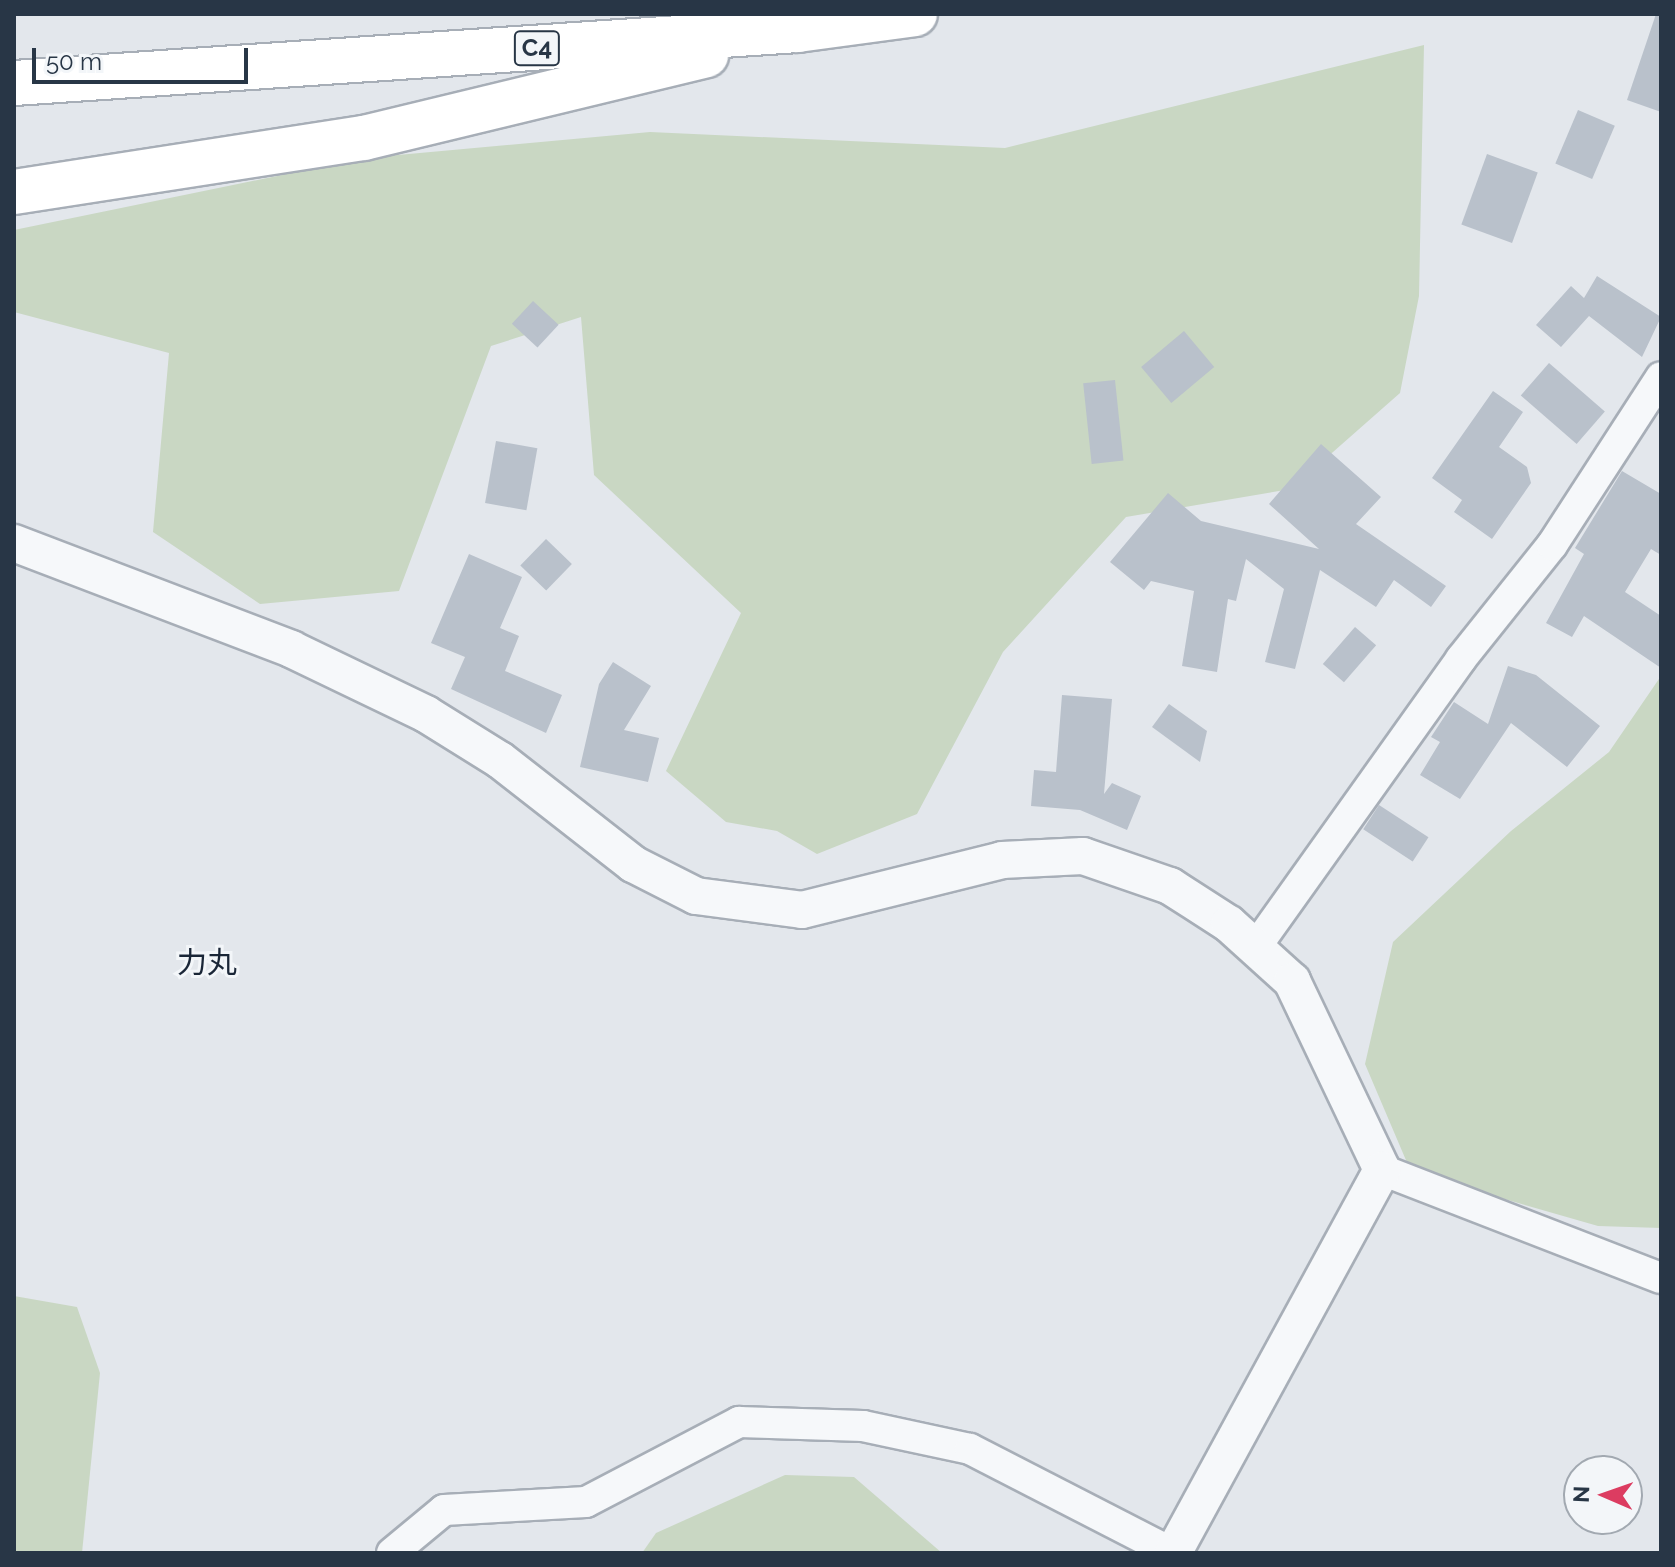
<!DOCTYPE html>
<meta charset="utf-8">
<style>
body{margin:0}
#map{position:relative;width:1675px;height:1567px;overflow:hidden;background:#e3e7ec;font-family:Raleway,"Noto Sans JP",sans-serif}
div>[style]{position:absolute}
.green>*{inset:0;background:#c9d7c3}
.building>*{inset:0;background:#b9c1cb;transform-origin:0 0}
.roads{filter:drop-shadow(2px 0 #a7aeb7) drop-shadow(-2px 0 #a7aeb7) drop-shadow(0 2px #a7aeb7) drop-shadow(0 -2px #a7aeb7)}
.minor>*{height:30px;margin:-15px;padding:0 15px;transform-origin:15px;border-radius:15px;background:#f6f8fa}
.tertiary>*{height:36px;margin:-18px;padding:0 18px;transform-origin:18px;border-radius:18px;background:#f6f8fa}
.motorway>*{height:44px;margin:-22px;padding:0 22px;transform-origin:22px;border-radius:22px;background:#fff}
span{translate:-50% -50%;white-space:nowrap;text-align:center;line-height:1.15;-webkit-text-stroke:6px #f3f6f9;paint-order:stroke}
.shield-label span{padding:2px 6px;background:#f3f6f9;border:2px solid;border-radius:6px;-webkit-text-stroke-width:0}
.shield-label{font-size:24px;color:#283646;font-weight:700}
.quarter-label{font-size:30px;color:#1a2637}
.frame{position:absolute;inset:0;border:16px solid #283646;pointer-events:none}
.north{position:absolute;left:1563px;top:1455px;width:80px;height:80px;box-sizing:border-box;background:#f3f6f9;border:2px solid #a2a9b1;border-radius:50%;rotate:272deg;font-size:22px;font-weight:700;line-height:32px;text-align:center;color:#283646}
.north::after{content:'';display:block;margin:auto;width:28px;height:36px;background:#dc3c61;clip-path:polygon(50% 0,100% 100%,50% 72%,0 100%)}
.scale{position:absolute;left:32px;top:48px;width:216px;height:36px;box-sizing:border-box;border:4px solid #283646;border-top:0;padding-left:10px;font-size:24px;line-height:28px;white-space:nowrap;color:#283646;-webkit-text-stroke:6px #f3f6f9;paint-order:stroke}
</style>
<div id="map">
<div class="green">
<div style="clip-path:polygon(1424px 45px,1419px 296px,1400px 393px,1291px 489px,1126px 517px,1003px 652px,917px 814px,817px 854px,777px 831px,726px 822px,666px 771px,741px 613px,594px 475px,581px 317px,491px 346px,399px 591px,260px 604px,153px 532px,169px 353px,14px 312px,14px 230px,365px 158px,650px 132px,1005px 148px)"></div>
<div style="clip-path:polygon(1661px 676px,1661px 1228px,1598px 1226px,1411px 1172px,1365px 1064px,1393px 942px,1511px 831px,1609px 752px)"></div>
<div style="clip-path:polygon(14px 1296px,77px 1307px,100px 1373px,82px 1553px,14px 1553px)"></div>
<div style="clip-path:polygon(785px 1475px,854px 1477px,942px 1553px,642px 1553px,656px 1533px)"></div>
</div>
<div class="building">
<div style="clip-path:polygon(1656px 14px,1661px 14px,1661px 112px,1627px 100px)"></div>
<div style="left:1578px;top:110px;width:40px;height:58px;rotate:23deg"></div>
<div style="left:1487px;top:154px;width:54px;height:75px;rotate:20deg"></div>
<div style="clip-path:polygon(1597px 276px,1661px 317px,1642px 357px,1589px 316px,1561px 347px,1536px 325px,1571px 286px,1584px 298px)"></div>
<div style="left:533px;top:301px;width:35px;height:31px;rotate:43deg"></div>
<div style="left:1184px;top:331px;width:47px;height:56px;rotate:50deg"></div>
<div style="left:1549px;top:363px;width:74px;height:43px;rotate:41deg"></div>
<div style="left:1115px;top:380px;width:81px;height:32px;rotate:84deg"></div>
<div style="clip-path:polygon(1493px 391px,1523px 412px,1499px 447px,1527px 467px,1531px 483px,1492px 539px,1454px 512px,1462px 500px,1432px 478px)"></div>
<div style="left:496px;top:441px;width:42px;height:63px;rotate:10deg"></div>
<div style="clip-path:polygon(1321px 444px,1381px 497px,1356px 524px,1446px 586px,1431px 607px,1394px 580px,1376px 607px,1320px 570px,1295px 669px,1265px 662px,1284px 589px,1246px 559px,1236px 601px,1228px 599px,1217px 672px,1182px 666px,1194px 591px,1151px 581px,1144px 590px,1110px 562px,1168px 493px,1201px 521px,1319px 549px,1269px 504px)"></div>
<div style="clip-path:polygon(1622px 471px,1661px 494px,1661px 555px,1651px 549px,1625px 592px,1661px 616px,1661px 668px,1584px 616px,1572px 637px,1546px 623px,1584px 554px,1575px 548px)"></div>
<div style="left:546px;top:539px;width:36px;height:37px;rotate:44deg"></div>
<div style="clip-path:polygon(469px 554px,522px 577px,500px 628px,519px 636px,505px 671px,562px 695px,546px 733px,451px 689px,465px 657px,431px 643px)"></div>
<div style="left:1355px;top:627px;width:28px;height:49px;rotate:41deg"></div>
<div style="clip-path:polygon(613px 662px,651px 686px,624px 730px,659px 738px,648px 782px,580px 767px,599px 684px)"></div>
<div style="clip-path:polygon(1508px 666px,1536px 675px,1600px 726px,1567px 767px,1511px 723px,1460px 799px,1420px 775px,1440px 742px,1431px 737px,1454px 702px,1488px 724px)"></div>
<div style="clip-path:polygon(1062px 695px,1112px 699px,1104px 794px,1112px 783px,1141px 796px,1127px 830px,1080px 810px,1031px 806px,1034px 770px,1056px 772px)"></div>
<div style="clip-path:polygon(1169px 704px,1207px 731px,1200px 762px,1152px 727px)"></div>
<div style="left:1379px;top:805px;width:59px;height:29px;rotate:33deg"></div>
</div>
<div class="roads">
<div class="minor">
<div style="left:1255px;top:948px;width:355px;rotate:-54.5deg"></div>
<div style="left:1461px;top:659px;width:146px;rotate:-51.4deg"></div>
<div style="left:1552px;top:545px;width:200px;rotate:-57deg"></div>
<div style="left:1382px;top:1170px;width:299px;rotate:21.2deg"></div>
<div style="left:392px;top:1553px;width:67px;rotate:-39.6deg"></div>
<div style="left:444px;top:1510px;width:142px;rotate:-3.2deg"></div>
<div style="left:586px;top:1502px;width:173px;rotate:-27.6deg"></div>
<div style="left:739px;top:1422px;width:124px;rotate:1.8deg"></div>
<div style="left:863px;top:1426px;width:109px;rotate:12.1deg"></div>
<div style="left:970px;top:1449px;width:227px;rotate:27.2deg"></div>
</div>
<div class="tertiary">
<div style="left:14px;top:543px;width:297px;rotate:20.9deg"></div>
<div style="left:291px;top:649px;width:150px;rotate:25.7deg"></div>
<div style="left:426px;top:714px;width:87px;rotate:31.9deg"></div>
<div style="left:500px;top:760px;width:169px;rotate:38deg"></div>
<div style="left:633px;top:864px;width:71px;rotate:26.9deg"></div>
<div style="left:696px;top:896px;width:107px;rotate:7.5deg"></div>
<div style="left:802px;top:910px;width:206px;rotate:-14deg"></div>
<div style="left:1002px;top:860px;width:81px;rotate:-2.8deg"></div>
<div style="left:1083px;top:856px;width:92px;rotate:19deg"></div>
<div style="left:1170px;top:886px;width:70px;rotate:32.8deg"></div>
<div style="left:1229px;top:924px;width:85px;rotate:42.1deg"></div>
<div style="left:1292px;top:981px;width:209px;rotate:64.5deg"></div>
<div style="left:1382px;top:1170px;width:436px;rotate:118.6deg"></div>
</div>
<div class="motorway">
<div style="left:14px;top:83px;width:785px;rotate:-3.87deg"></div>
<div style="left:797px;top:30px;width:119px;rotate:-7.7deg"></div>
<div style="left:14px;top:192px;width:354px;rotate:-8.8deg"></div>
<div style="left:364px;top:138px;width:352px;rotate:-13.6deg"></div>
</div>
</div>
<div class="shield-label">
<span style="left:537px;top:48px">C4</span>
</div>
<div class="quarter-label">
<span style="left:207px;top:963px">力丸</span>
</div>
<div class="frame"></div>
<div class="north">N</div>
<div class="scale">50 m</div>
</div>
